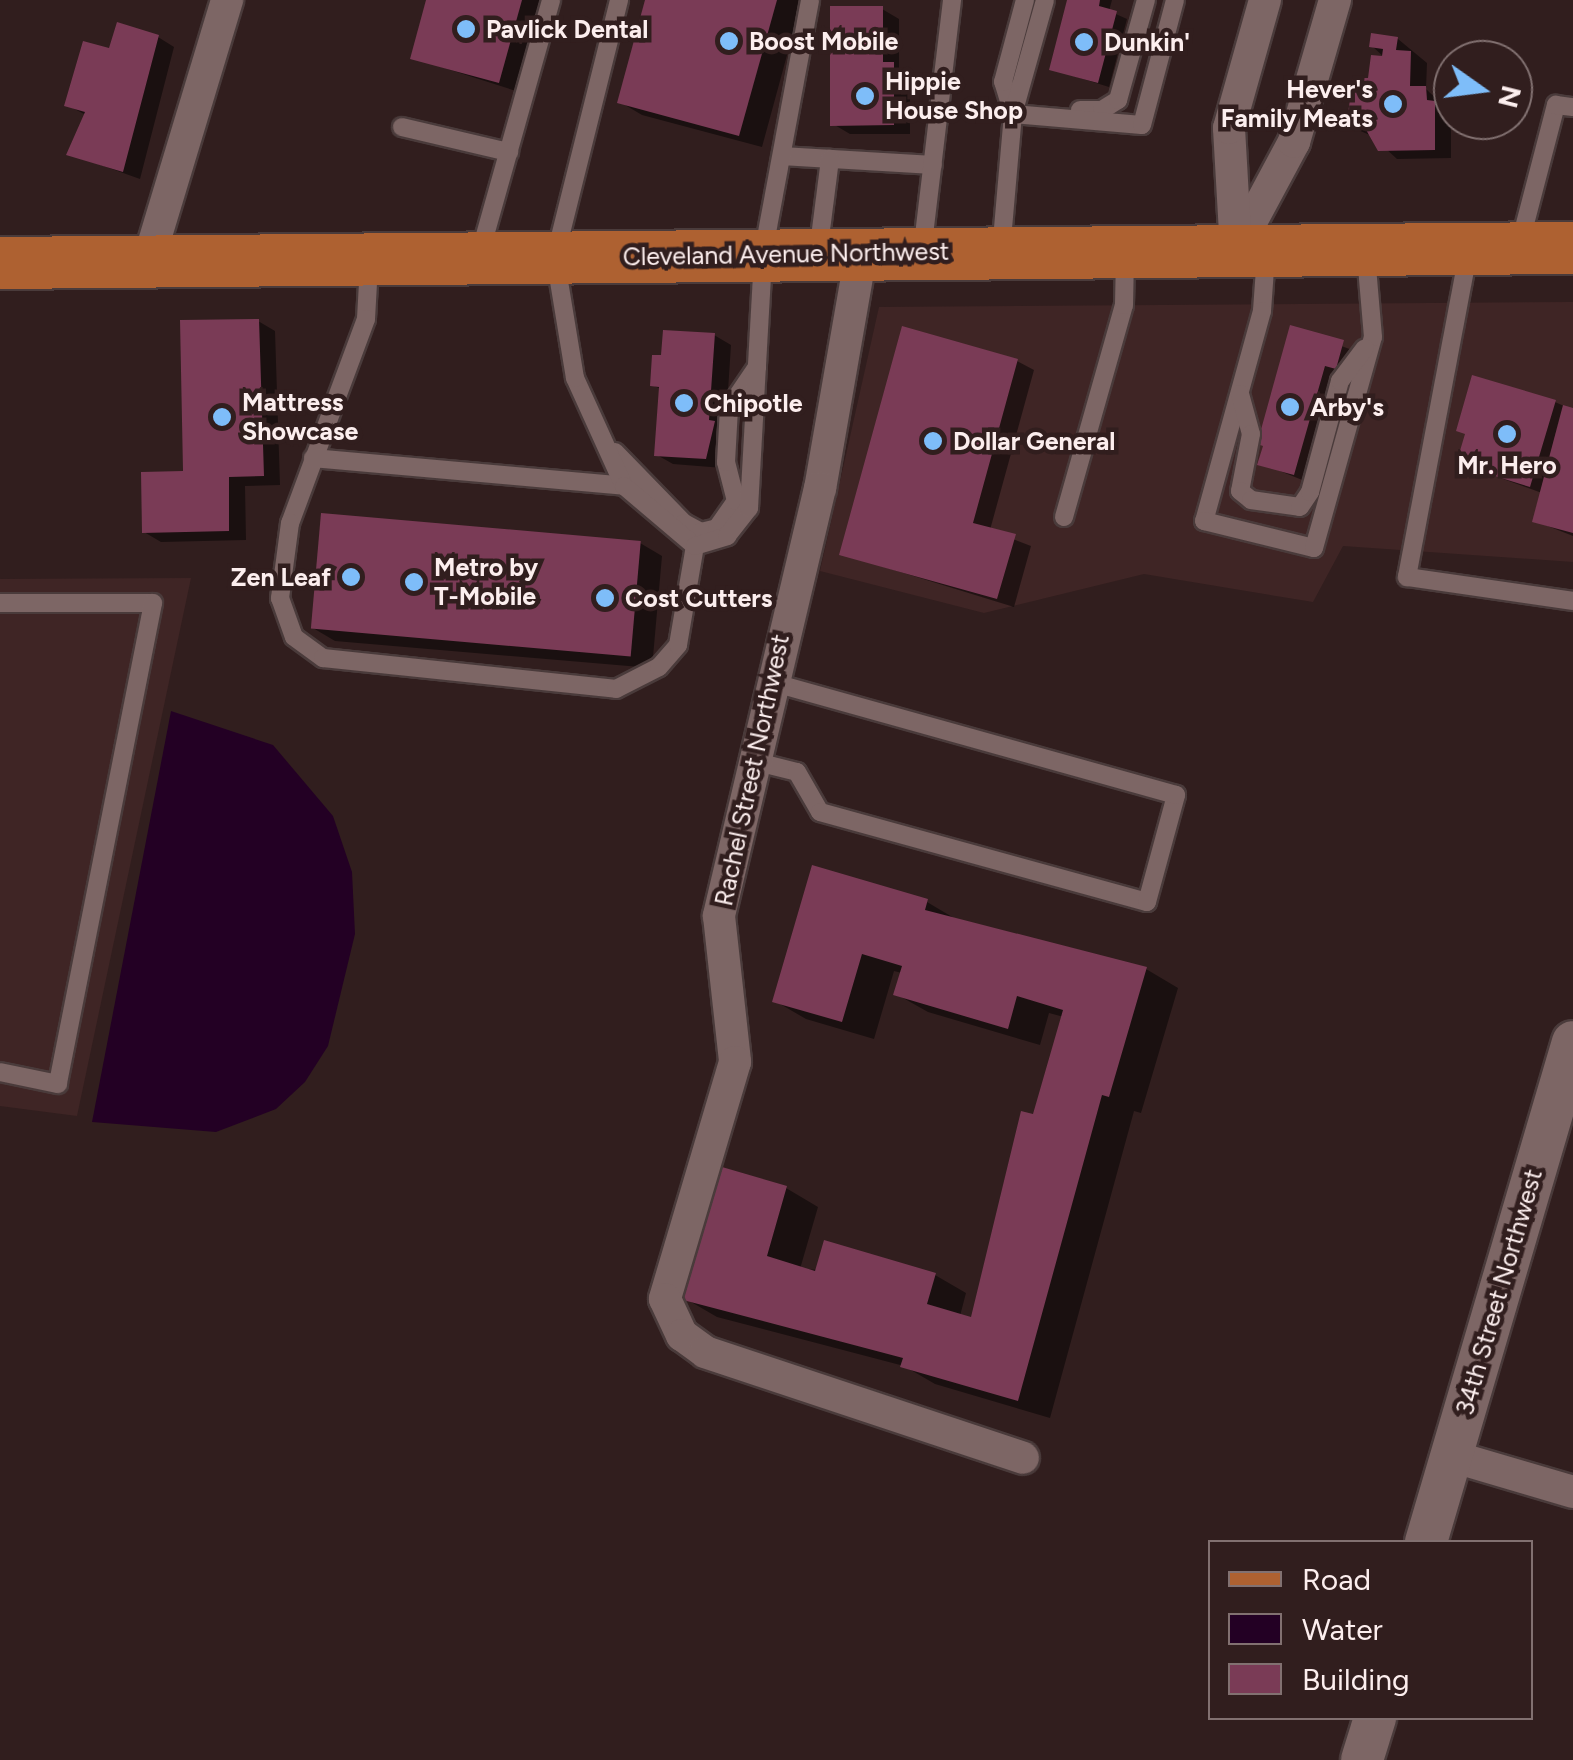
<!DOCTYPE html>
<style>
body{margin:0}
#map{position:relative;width:1573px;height:1760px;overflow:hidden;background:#311e1e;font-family:Figtree,sans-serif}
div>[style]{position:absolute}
.built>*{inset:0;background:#3f2525}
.water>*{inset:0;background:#230024}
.shadow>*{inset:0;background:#0007}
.building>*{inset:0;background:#7a3b56;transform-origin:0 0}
.roads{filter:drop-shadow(2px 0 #4a3b3b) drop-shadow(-2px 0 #4a3b3b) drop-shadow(0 2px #4a3b3b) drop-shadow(0 -2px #4a3b3b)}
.service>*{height:18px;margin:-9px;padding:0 9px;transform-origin:9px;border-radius:9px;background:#7d6665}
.minor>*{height:32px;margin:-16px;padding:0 16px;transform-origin:16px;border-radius:16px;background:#7d6665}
.tertiary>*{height:42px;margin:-21px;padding:0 21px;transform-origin:21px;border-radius:21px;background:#7d6665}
.primary>*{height:52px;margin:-26px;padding:0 26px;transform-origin:26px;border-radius:26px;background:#ae6131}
.dots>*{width:28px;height:28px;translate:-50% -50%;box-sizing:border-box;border:5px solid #311e1e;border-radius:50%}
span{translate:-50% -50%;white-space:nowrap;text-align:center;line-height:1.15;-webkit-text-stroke:9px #311e1e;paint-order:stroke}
.poi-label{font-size:25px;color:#fceeee;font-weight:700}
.left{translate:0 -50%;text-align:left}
.right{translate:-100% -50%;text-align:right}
.street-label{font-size:25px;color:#fceeee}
.legend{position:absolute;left:1208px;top:1540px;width:325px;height:180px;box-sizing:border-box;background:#311e1e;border:2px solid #827171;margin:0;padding:12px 18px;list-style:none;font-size:30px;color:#fceeee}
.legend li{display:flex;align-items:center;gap:20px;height:50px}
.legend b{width:50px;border:2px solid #827171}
.north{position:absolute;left:1433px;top:40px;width:100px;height:100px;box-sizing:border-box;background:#311e1e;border:2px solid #827171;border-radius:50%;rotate:104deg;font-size:28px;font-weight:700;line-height:40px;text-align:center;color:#fceeee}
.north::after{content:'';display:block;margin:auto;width:35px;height:45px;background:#7ebdf9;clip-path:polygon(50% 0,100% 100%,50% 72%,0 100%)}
</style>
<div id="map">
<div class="built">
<div style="clip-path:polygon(1573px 302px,1573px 562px,1343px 546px,1313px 602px,1144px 574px,984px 613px,820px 571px,879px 307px)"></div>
<div style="clip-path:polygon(191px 578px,77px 1116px,0 1106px,0 579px)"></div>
</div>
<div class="water">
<div style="clip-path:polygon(171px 711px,273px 745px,333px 816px,352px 872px,355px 934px,328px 1046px,305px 1082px,276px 1109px,216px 1132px,92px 1122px)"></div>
</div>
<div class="shadow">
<div style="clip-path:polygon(429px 0,541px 0,516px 91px,413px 58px)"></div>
<div style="clip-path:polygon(647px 0,802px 0,762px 147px,642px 115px,620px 102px)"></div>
<div style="clip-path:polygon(1070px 0,1112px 0,1109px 11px,1127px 19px,1109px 87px,1051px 69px)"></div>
<div style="clip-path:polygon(882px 9px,899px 19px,899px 68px,910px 74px,910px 134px,850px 134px,833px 124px)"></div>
<div style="clip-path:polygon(158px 37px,174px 47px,140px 179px,70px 154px,86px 115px,67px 105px)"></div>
<div style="clip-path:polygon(1398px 39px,1427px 63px,1426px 89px,1451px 113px,1451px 158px,1397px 159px,1372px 136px,1349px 126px,1385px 58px,1372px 46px)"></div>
<div style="clip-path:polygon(258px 321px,275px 331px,280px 485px,245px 486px,246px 540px,161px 542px,144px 532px,185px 474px)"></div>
<div style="clip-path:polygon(1292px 328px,1366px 355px,1348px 377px,1317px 486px,1260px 463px)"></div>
<div style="clip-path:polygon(714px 335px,731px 345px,723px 468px,673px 464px,657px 455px,661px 389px,652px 385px,663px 358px)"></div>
<div style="clip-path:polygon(1017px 361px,1034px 370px,990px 530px,1031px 546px,1014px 607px,842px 554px)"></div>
<div style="clip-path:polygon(1555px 402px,1573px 410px,1573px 536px,1535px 521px,1542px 493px,1459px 463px)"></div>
<div style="clip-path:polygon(640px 543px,662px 556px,652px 668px,335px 641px,313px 628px)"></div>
<div style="clip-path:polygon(814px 868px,927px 902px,959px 921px,1146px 969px,1178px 988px,1141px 1113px,1134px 1111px,1050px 1418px,935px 1384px,904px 1366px,717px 1317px,686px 1299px,723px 1170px,786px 1188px,818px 1207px,800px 1269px,935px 1275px,966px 1293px,960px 1316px,973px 1320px,1035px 1117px,1064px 1017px,1049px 1013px,1040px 1045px,928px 1012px,896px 994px,902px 973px,894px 971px,874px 1039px,806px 1019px,775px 1001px)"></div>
</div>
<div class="building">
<div style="clip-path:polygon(426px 0,522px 0,499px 83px,410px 59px)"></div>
<div style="clip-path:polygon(645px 0,777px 0,739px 136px,617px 103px)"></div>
<div style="clip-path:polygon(1067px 0,1100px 0,1099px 6px,1117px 11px,1098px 83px,1049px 70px)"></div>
<div style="clip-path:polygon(830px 6px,883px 6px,883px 62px,894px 62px,894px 125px,830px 126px)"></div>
<div style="clip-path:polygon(117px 22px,159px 35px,123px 172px,66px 155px,85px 112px,64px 106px,83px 41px,109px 48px)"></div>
<div style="clip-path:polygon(1371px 33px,1398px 37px,1396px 50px,1411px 51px,1410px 86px,1426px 86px,1427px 100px,1435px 101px,1435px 150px,1378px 151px,1365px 128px,1346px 128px,1353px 78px,1368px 78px,1371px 55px,1382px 56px,1383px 49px,1369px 47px)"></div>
<div style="clip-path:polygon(259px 319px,264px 476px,229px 477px,229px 531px,142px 533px,141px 472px,183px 471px,180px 320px)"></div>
<div style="clip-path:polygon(1290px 325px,1344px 340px,1336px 369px,1325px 366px,1294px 475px,1257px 465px,1263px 446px,1257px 444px)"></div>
<div style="clip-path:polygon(902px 326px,1018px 359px,973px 523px,1016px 534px,997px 599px,839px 555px)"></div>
<div style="clip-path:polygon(663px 330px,715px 333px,709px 420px,715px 421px,706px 459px,654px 456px,659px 387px,650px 386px,652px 355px,661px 355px)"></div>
<div style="clip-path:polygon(1472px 375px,1556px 400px,1530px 487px,1456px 464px,1465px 434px,1456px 431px)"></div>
<div style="clip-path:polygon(1563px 405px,1573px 408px,1573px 533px,1532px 522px)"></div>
<div style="left:321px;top:513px;width:321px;height:116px;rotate:5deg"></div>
<div style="clip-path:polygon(812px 865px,928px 899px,925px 910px,1147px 967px,1109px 1097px,1102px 1095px,1018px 1401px,900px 1367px,903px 1358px,683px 1300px,722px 1167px,787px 1186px,767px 1256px,815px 1271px,824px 1240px,936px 1273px,927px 1304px,971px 1317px,1021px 1111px,1033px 1114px,1063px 1010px,1017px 996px,1008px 1029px,893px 995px,902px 966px,862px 954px,842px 1022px,772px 1002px)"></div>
</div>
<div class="roads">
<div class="service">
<div style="left:1080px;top:110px;width:22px"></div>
<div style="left:1102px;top:110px;width:19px;rotate:-32deg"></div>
<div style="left:1118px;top:100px;width:104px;rotate:-74.4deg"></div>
<div style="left:1013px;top:114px;width:129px;rotate:4.9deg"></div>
<div style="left:1142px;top:125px;width:129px;rotate:-75.2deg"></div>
<div style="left:1013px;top:114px;width:34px;rotate:-107deg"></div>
<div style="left:1003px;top:82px;width:85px;rotate:-75deg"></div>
<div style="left:402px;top:127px;width:110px;rotate:13.2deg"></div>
<div style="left:782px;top:156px;width:151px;rotate:3.4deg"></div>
<div style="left:1520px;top:243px;width:143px;rotate:-75.4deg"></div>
<div style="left:1556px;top:105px;width:17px;rotate:7deg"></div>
<div style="left:1001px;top:251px;width:138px;rotate:-85deg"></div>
<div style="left:1013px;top:114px;width:118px;rotate:-74.3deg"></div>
<div style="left:922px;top:252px;width:254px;rotate:-83.2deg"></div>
<div style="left:480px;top:253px;width:263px;rotate:-74.3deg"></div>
<div style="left:818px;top:253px;width:95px;rotate:-82.7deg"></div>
<div style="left:1468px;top:254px;width:329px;rotate:100.7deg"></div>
<div style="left:1407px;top:577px;width:168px;rotate:8.2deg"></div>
<div style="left:1266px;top:255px;width:56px;rotate:94.1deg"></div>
<div style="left:1262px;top:311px;width:218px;rotate:105.4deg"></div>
<div style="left:1204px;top:521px;width:113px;rotate:13.8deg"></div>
<div style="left:1314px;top:548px;width:219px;rotate:-74.4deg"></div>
<div style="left:1373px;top:337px;width:82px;rotate:-94.9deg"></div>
<div style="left:369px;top:265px;width:54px;rotate:93.2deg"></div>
<div style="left:366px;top:319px;width:218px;rotate:110.4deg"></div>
<div style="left:290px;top:523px;width:76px;rotate:97.6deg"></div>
<div style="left:280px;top:598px;width:41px;rotate:70.3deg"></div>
<div style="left:294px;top:637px;width:36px;rotate:36deg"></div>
<div style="left:323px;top:658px;width:295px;rotate:6deg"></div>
<div style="left:616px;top:689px;width:48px;rotate:-27.1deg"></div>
<div style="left:659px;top:667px;width:29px;rotate:-49deg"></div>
<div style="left:678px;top:645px;width:100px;rotate:-80.3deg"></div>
<div style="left:1240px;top:394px;width:41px;rotate:74.6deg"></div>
<div style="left:1251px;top:434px;width:58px;rotate:100.9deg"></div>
<div style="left:1240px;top:491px;width:14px;rotate:39deg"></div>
<div style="left:1251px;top:500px;width:49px;rotate:8.1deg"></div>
<div style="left:1300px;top:507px;width:18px;rotate:-56deg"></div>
<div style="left:1310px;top:492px;width:115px;rotate:-74.9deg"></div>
<div style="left:1340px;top:381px;width:41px;rotate:-52.9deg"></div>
<div style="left:615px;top:452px;width:99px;rotate:45.8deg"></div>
<div style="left:684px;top:523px;width:19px;rotate:28deg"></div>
<div style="left:701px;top:532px;width:16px;rotate:-14deg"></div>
<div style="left:717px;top:528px;width:33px;rotate:-55deg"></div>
<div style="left:736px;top:501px;width:40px;rotate:-104.4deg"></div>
<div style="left:726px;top:462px;width:54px;rotate:-86.8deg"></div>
<div style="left:729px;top:408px;width:50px;rotate:-55.7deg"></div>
<div style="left:313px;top:458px;width:312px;rotate:5.1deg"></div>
<div style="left:624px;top:486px;width:119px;rotate:-114.4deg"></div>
<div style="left:575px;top:378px;width:123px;rotate:-99.4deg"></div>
<div style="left:555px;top:257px;width:265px;rotate:-76deg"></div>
<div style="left:624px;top:486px;width:93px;rotate:40.2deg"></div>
<div style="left:695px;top:546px;width:34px;rotate:-17deg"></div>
<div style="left:727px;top:536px;width:36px;rotate:-52deg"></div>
<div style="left:749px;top:508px;width:254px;rotate:-86.8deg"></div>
<div style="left:763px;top:254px;width:258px;rotate:-79.5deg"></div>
<div style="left:1064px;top:517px;width:220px;rotate:-74.2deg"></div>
<div style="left:1124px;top:305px;width:49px;rotate:-88.8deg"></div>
<div style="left:0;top:603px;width:153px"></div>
<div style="left:153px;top:603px;width:490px;rotate:101.2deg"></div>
<div style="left:58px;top:1084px;width:59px;rotate:-168.3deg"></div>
<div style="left:753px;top:761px;width:45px;rotate:14deg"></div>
<div style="left:797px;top:772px;width:46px;rotate:60.1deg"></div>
<div style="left:820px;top:812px;width:339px;rotate:15.4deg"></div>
<div style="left:1147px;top:902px;width:111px;rotate:-74.8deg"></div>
<div style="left:1176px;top:795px;width:420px;rotate:-164.4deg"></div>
</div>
<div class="minor">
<div style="left:1236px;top:250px;width:123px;rotate:-61.8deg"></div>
<div style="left:1294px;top:142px;width:148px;rotate:-73.9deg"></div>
<div style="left:1236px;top:250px;width:122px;rotate:-93.3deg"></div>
<div style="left:1229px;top:128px;width:133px;rotate:-74.3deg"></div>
<div style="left:861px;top:254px;width:238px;rotate:99.9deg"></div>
<div style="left:820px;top:488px;width:440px;rotate:103.3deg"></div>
<div style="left:719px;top:916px;width:147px;rotate:83.7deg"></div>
<div style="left:735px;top:1062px;width:247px;rotate:106.5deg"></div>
<div style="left:665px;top:1299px;width:40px;rotate:65deg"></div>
<div style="left:682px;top:1335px;width:29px;rotate:36deg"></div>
<div style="left:705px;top:1352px;width:335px;rotate:18.4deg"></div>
<div style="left:148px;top:262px;width:274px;rotate:-73.2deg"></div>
<div style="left:1451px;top:1456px;width:127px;rotate:16.4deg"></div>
</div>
<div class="tertiary">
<div style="left:1426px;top:1542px;width:521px;rotate:-73.62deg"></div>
<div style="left:1362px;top:1760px;width:44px;rotate:-72.8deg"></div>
</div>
<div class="primary">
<div style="left:0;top:263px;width:1573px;rotate:-0.55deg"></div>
</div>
</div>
<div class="dots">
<div style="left:466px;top:29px;background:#7ebdf9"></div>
<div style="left:729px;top:41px;background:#7ebdf9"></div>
<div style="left:1084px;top:42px;background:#7ebdf9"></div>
<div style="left:865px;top:96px;background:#7ebdf9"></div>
<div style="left:1393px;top:104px;background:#7ebdf9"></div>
<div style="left:684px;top:403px;background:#7ebdf9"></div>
<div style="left:1290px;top:407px;background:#7ebdf9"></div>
<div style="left:222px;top:417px;background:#7ebdf9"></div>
<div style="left:1507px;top:434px;background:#7ebdf9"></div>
<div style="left:933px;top:441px;background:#7ebdf9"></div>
<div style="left:351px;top:577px;background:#7ebdf9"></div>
<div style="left:414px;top:582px;background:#7ebdf9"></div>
<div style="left:605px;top:598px;background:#7ebdf9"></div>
</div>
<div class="poi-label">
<span class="left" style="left:486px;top:29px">Pavlick Dental</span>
<span class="left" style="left:749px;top:41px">Boost Mobile</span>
<span class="left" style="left:1104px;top:42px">Dunkin'</span>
<span class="left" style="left:885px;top:96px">Hippie<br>House Shop</span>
<span class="right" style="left:1373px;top:104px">Hever's<br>Family Meats</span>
<span class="left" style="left:242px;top:417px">Mattress<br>Showcase</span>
<span class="left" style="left:704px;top:403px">Chipotle</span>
<span class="left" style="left:1310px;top:407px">Arby's</span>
<span class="left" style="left:953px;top:441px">Dollar General</span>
<span style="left:1507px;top:465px">Mr. Hero</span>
<span class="left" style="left:434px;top:582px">Metro by<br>T-Mobile</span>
<span class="right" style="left:331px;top:577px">Zen Leaf</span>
<span class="left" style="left:625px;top:598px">Cost Cutters</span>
</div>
<div class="street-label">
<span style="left:786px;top:254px;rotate:-1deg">Cleveland Avenue Northwest</span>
<span style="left:752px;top:770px;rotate:-78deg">Rachel Street Northwest</span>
<span style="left:1499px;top:1292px;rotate:-74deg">34th Street Northwest</span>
</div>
<ul class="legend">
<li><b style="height:12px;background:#ae6131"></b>Road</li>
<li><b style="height:28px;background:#230024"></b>Water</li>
<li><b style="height:28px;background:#7a3b56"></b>Building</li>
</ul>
<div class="north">N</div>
</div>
